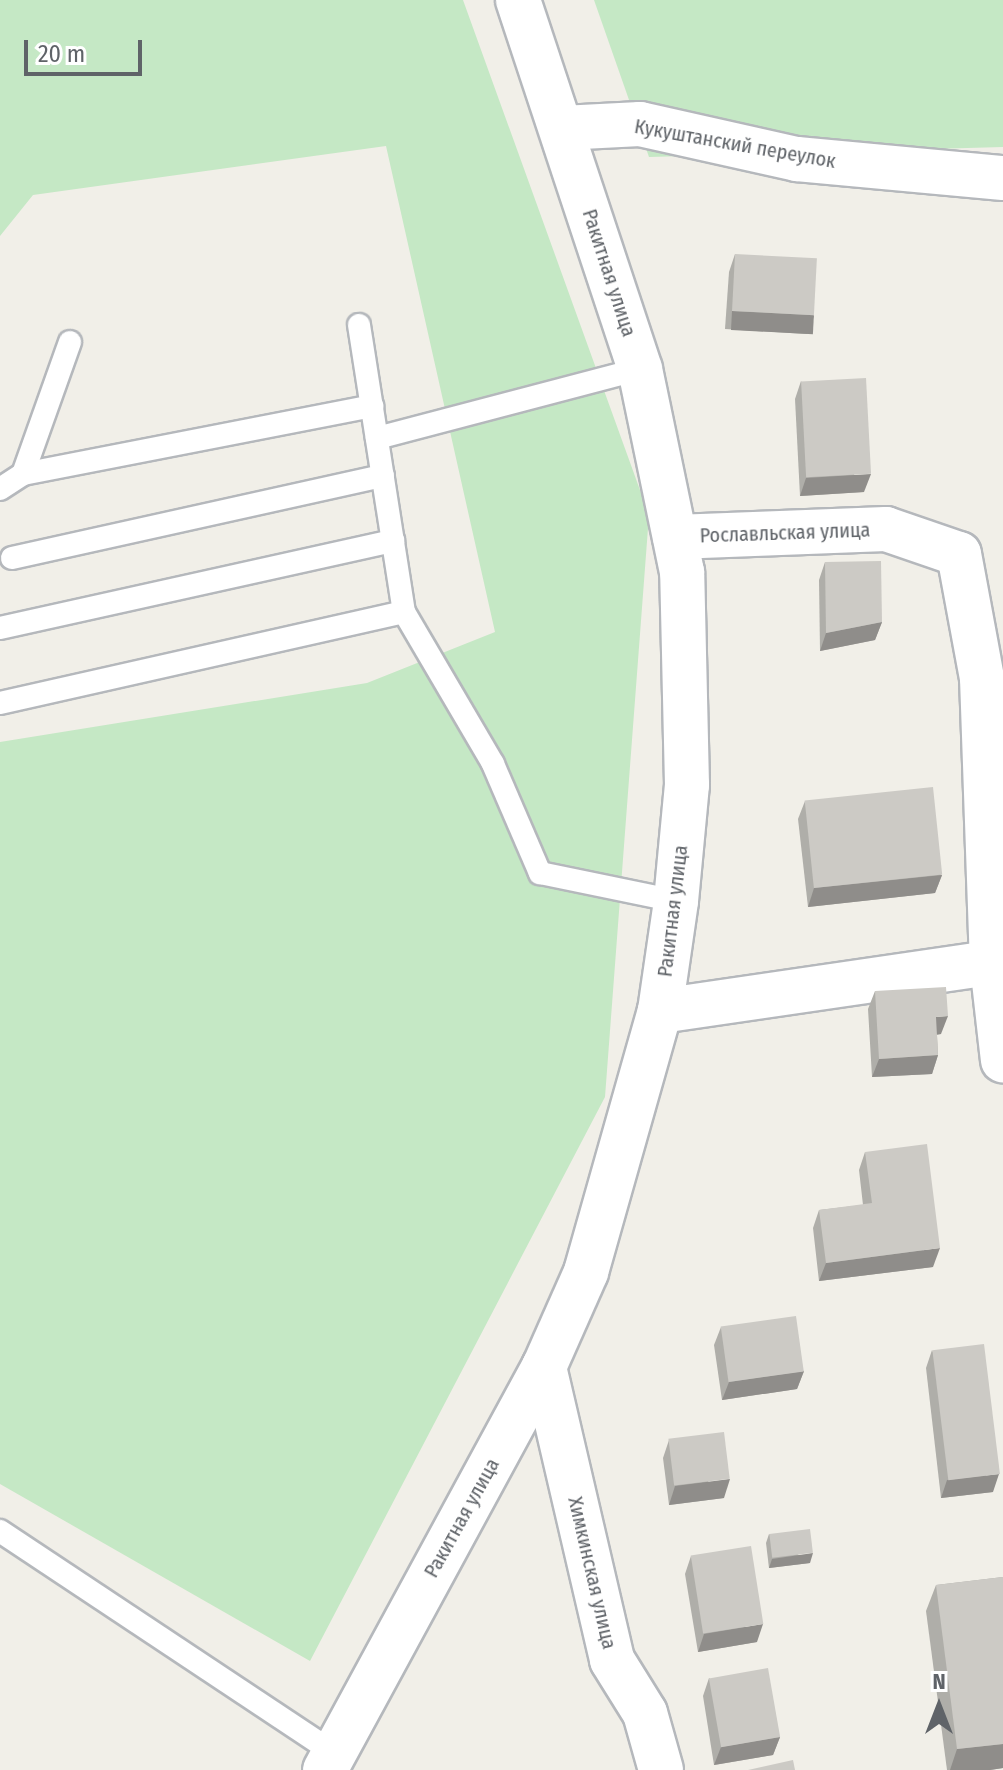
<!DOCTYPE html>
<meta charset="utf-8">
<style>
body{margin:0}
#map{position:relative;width:1003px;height:1770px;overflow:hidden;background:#f1efe8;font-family:"Fira Sans Condensed",sans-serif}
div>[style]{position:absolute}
.green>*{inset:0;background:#c5e8c5}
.roads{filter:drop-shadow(2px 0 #b5b8bc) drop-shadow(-2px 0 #b5b8bc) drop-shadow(0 2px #b5b8bc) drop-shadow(0 -2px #b5b8bc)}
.lane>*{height:22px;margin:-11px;padding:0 11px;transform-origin:11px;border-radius:11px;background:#fff}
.street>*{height:44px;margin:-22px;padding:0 22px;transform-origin:22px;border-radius:22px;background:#fff}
.secondary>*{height:44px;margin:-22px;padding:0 22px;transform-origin:22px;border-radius:22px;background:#fff}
.wall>*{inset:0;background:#afaea9}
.shaded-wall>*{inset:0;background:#8f8d8a;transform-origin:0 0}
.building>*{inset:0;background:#cccac5;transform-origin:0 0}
span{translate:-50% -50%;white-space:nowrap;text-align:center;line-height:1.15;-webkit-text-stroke:6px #fff;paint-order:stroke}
.street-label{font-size:20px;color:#5f6368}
.north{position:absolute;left:899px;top:1666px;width:80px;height:80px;-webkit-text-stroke:6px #fff;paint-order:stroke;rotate:0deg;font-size:22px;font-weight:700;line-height:32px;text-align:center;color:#5f6368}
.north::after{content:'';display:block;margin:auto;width:28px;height:36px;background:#5f6368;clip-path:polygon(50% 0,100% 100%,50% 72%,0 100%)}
.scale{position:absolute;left:24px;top:40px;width:118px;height:36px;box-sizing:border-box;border:4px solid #5f6368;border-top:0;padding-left:10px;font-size:24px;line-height:28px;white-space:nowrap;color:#5f6368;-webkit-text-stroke:6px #fff;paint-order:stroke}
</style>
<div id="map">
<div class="green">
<div style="clip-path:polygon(0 0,463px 0,649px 515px,605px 1097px,310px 1661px,0 1484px,0 742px,367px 683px,495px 632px,386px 146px,33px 195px,0 236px)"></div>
<div style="clip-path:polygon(594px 0,1003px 0,1003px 147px,649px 157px)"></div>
</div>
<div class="roads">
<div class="lane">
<div style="left:359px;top:325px;width:291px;rotate:81.1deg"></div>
<div style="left:404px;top:612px;width:176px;rotate:59.6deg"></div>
<div style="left:493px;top:764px;width:119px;rotate:66.7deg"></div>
<div style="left:540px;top:873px;width:139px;rotate:11.6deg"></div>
<div style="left:377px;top:438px;width:272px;rotate:-14.7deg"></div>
<div style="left:23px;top:474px;width:356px;rotate:-11deg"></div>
<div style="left:0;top:489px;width:27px;rotate:-33deg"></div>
<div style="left:23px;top:474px;width:140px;rotate:-70.4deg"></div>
<div style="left:12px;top:558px;width:380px;rotate:-12.5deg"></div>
<div style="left:0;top:628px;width:403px;rotate:-12.5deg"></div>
<div style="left:0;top:703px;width:414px;rotate:-12.7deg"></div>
<div style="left:0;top:1531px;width:401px;rotate:33.6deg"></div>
</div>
<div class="street">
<div style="left:562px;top:128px;width:78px;rotate:-2.9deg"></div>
<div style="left:640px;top:124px;width:161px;rotate:12.6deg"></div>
<div style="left:797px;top:159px;width:207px;rotate:5.3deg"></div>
<div style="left:675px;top:537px;width:211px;rotate:-2.2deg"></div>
<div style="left:886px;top:529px;width:77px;rotate:18.9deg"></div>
<div style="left:959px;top:554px;width:126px;rotate:79.5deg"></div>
<div style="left:982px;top:678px;width:286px;rotate:88deg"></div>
<div style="left:992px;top:964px;width:97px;rotate:83.5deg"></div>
<div style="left:660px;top:1011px;width:347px;rotate:-8.3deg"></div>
<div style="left:544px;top:1367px;width:301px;rotate:76.9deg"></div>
<div style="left:612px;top:1660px;width:62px;rotate:58.1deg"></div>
<div style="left:645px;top:1713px;width:59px;rotate:74.3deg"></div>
</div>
<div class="secondary">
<div style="left:325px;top:1770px;width:459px;rotate:-61.5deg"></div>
<div style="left:544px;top:1367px;width:104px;rotate:-66.1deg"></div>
<div style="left:586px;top:1272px;width:271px;rotate:-74.2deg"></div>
<div style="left:660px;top:1011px;width:111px;rotate:-81.7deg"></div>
<div style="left:676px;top:901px;width:117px;rotate:-84.6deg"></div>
<div style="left:687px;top:785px;width:213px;rotate:-91.3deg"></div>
<div style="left:682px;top:572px;width:207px;rotate:-101.7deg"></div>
<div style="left:640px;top:369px;width:389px;rotate:-108.3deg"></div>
</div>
</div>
<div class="wall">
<div style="clip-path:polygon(735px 254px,814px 316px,807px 334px,725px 329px,729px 272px)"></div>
<div style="clip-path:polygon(801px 381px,864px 492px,800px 496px,795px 399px)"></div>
<div style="clip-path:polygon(825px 562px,882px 622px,875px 640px,820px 651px,819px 580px)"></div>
<div style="clip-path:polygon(805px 801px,942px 875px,935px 893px,808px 907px,798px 819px)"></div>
<div style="clip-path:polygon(875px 991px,941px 1034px,937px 1035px,938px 1055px,932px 1074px,872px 1077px,868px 1009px)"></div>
<div style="clip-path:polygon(865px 1152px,933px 1267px,819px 1281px,813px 1228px,819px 1210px,863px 1205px,859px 1170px)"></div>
<div style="clip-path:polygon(721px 1327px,804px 1371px,797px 1389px,722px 1400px,714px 1345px)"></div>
<div style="clip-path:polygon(932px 1350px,993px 1492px,941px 1498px,926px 1368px)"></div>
<div style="clip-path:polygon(669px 1440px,724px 1498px,669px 1505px,663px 1458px)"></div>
<div style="clip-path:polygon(769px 1534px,810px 1563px,769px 1568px,766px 1543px)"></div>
<div style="clip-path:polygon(691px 1556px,757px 1642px,698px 1652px,685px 1574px)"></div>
<div style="clip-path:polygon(1003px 1577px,1003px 1768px,990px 1770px,947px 1770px,926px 1611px,936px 1585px)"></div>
<div style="clip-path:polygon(709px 1678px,780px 1737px,773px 1755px,714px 1765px,703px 1696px)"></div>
</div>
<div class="shaded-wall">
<div style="left:732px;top:311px;width:82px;height:19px;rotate:3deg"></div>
<div style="clip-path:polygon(871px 474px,864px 492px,800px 496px,806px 478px)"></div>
<div style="clip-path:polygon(882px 622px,875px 640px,820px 651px,826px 633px)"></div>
<div style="clip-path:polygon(942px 875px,935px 893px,808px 907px,814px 888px)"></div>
<div style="clip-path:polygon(948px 1016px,941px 1034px,929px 1035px,936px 1017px)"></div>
<div style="clip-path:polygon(938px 1055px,932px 1074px,872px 1077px,879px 1059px)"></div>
<div style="clip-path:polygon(940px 1248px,933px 1267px,819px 1281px,826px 1263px)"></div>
<div style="clip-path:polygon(804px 1371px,797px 1389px,722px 1400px,729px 1382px)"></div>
<div style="clip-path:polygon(999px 1474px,993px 1492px,941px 1498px,947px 1480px)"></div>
<div style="clip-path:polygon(730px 1479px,724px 1498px,669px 1505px,675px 1486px)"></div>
<div style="clip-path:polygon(813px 1553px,810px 1563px,769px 1568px,772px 1559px)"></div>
<div style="clip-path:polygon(763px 1624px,757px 1642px,698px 1652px,704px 1634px)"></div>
<div style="clip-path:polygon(780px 1737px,773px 1755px,714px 1765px,721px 1747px)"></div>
<div style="clip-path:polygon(1003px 1744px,1003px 1768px,990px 1770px,950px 1770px,957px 1749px)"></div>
</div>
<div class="building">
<div style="left:735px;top:254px;width:82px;height:57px;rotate:3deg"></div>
<div style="left:866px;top:378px;width:96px;height:65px;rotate:87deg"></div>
<div style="clip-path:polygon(881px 561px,882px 622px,826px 633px,825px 562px)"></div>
<div style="left:933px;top:787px;width:88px;height:129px;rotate:84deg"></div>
<div style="clip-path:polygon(946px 987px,948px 1016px,936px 1017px,938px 1055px,879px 1059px,875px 991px)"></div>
<div style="clip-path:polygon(927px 1144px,940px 1248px,826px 1263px,819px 1210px,872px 1203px,865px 1152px)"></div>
<div style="left:796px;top:1316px;width:56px;height:76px;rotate:82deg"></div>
<div style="left:984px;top:1344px;width:131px;height:52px;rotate:83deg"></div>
<div style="left:724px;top:1432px;width:47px;height:56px;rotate:83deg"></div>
<div style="left:810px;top:1529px;width:24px;height:41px;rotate:83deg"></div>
<div style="left:751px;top:1546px;width:79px;height:61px;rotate:81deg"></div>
<div style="clip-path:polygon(1003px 1577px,1003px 1744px,957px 1749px,936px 1585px)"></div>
<div style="left:768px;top:1668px;width:70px;height:60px;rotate:80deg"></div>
<div style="clip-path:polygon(793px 1760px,795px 1770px,748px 1770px)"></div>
</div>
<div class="street-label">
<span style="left:735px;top:144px;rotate:10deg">Кукуштанский переулок</span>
<span style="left:609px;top:273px;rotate:72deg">Ракитная улица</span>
<span style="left:785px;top:533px;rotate:-2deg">Рославльская улица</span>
<span style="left:673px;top:911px;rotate:-83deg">Ракитная улица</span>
<span style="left:462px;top:1518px;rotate:-61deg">Ракитная улица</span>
<span style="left:592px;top:1573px;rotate:77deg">Химкинская улица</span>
</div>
<div class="north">N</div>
<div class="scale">20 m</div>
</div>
